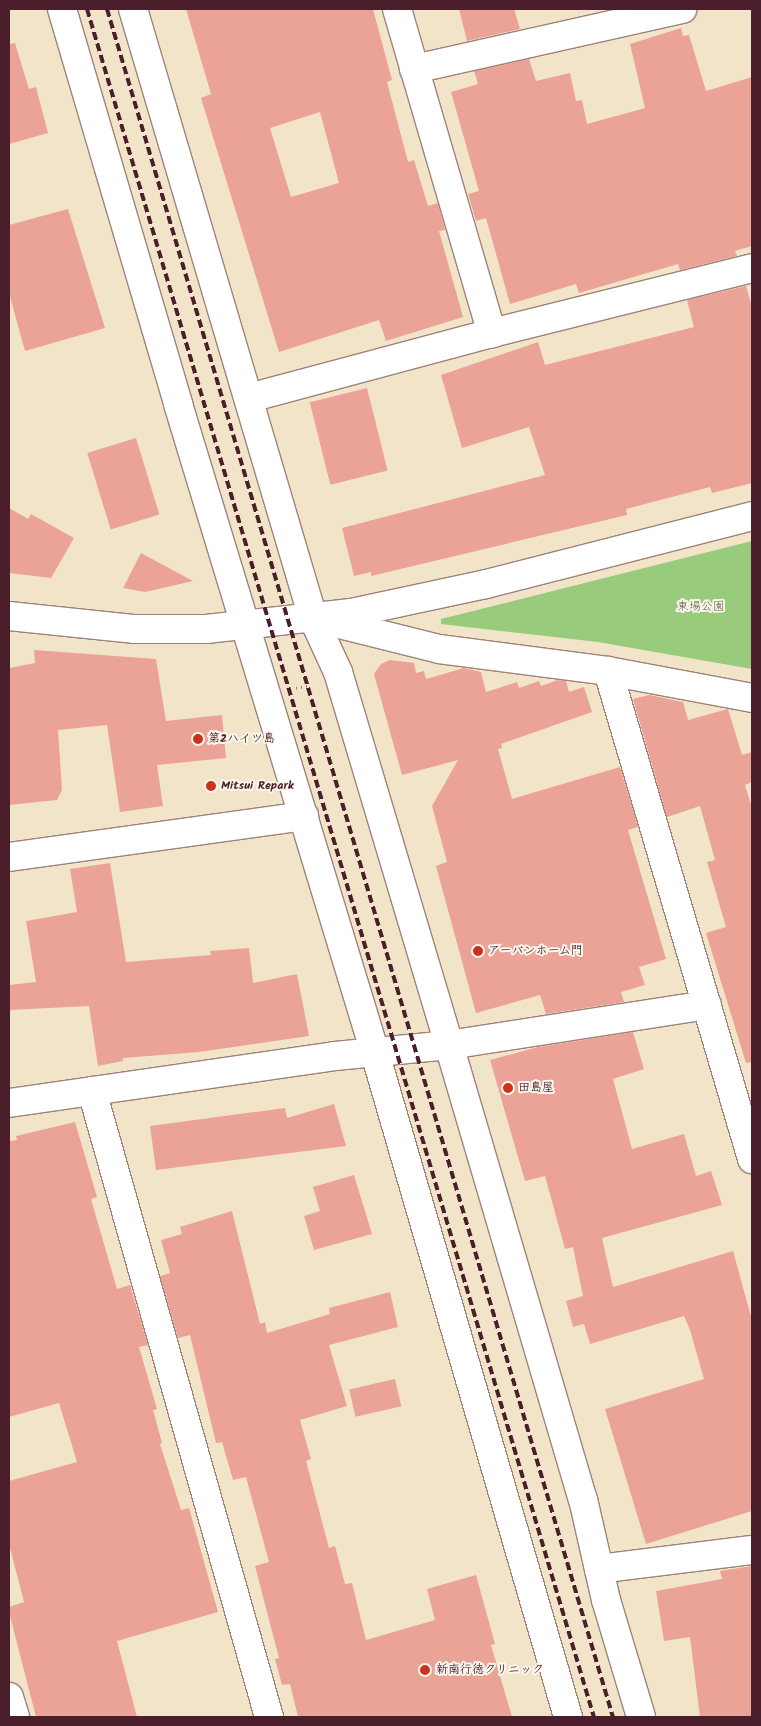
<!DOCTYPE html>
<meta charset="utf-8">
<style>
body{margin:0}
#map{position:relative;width:761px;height:1726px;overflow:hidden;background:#f2e4c8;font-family:Kalam,"Klee One",sans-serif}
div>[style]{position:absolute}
.green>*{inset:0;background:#98cb7b}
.building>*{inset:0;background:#eca397;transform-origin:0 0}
.path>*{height:3px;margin-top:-1.5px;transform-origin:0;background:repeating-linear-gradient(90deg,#9e827a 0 1px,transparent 0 5px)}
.roads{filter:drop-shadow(1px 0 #9e827a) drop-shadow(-1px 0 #9e827a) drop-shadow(0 1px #9e827a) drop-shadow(0 -1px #9e827a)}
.street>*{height:28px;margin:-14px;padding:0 14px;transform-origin:14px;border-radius:14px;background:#fff}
.secondary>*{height:28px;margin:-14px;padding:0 14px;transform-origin:14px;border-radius:14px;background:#fff}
.rail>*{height:4px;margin-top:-2px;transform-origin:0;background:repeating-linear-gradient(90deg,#4a1f2b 0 8px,transparent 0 12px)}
.dots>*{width:14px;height:14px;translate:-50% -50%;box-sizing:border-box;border:2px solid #fbf7ec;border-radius:50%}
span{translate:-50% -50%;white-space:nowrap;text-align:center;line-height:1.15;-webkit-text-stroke:4px #fbf7ec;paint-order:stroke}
.park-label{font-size:12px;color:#615343}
.poi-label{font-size:12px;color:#4a1f2b;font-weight:700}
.left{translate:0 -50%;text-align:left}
.frame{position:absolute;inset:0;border:10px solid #4a1f2b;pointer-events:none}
</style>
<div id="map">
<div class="green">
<div style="clip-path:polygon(752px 541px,752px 669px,598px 642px,441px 624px,441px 619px)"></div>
</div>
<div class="building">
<div style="clip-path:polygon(evenodd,186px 9px,373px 9px,392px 80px,387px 82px,408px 162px,414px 160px,428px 206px,438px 203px,445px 230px,439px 231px,463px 317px,386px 341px,379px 320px,279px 352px,201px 98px,211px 94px,186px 9px,320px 112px,339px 183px,291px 197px,270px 128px,320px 112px)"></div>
<div style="clip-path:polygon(459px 9px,514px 9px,520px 29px,467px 41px)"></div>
<div style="clip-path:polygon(681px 28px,683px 36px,689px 35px,706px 91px,752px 77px,752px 246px,735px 251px,737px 256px,680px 270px,678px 264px,579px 293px,576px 284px,510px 304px,486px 218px,476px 221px,468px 194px,479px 191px,451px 92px,478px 84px,474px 71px,529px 59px,536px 81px,570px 73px,576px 101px,582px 100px,587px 124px,645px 108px,630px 44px)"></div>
<div style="clip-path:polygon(15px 43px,29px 89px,36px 87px,48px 133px,9px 144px,9px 44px)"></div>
<div style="clip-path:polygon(68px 209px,105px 328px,25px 351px,9px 293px,9px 225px)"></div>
<div style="clip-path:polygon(746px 286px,752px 307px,752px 483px,712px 493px,710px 487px,626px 509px,627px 515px,371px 576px,371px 572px,354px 576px,342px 528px,545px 475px,529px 427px,462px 448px,441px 375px,538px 342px,545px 365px,694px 327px,687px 300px)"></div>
<div style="left:367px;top:388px;width:85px;height:59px;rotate:76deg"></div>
<div style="left:136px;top:438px;width:80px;height:51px;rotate:73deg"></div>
<div style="clip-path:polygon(9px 508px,28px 519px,31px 514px,74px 538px,51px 578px,9px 573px)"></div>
<div style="clip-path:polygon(141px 553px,193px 581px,145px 592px,123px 588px)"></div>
<div style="clip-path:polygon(34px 650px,156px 659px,166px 721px,222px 715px,226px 758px,157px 765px,163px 806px,120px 812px,107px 725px,58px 730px,62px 790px,57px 800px,9px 805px,9px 668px,35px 663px)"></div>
<div style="clip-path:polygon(390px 660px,414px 663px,416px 673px,424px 671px,426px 679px,464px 668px,481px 672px,486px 692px,517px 682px,519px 688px,539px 681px,541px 686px,558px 680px,566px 681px,569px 692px,584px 687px,592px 712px,501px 744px,502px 748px,498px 749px,512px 799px,620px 767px,638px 827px,628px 830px,666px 959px,639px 967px,645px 985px,621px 992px,624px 1002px,546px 1014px,540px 995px,476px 1013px,436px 866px,447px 862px,432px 806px,458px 760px,402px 775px,374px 674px,381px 664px)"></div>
<div style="clip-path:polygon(649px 695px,683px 702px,688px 720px,728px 709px,742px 755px,752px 752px,752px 782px,745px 785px,752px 808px,752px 1062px,746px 1063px,706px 933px,726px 927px,707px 862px,715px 860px,700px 806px,667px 817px,633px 699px)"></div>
<div style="clip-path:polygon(110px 863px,126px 962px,211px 955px,210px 951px,249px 948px,253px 983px,297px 974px,309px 1036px,199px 1052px,123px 1058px,123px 1061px,98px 1066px,89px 1006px,9px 1010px,9px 985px,36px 982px,26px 921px,77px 912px,70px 869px)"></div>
<div style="clip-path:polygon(633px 1032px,644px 1069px,613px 1079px,632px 1149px,684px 1134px,696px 1176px,711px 1171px,722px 1205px,602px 1238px,613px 1287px,733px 1251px,752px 1320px,752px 1511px,646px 1544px,605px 1409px,704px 1379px,690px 1330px,684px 1316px,590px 1344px,584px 1324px,573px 1327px,566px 1301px,583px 1296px,573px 1247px,565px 1249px,545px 1176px,525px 1181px,490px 1060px,538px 1047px)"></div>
<div style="clip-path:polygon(334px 1104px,346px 1146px,156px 1170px,150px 1126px,285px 1108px,287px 1118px)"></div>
<div style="clip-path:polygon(75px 1122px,97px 1197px,91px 1199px,117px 1289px,130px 1285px,148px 1345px,139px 1347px,157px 1409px,153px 1410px,162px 1443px,160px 1444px,181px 1510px,189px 1508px,218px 1612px,117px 1641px,137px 1717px,36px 1717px,9px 1612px,9px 1607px,24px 1602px,9px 1544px,9px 1481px,77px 1462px,59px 1403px,9px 1417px,9px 1141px,17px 1140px,16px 1136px)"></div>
<div style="clip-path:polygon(354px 1175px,372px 1234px,314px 1250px,304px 1216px,320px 1211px,313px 1187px)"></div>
<div style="clip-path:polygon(232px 1211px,260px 1324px,265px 1322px,267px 1333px,330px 1314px,329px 1308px,390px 1292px,398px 1327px,329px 1345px,347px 1406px,300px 1420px,311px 1459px,306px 1461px,329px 1548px,335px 1546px,345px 1584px,352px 1583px,366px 1640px,435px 1620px,427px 1589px,476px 1575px,495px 1644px,491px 1645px,512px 1717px,298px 1717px,290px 1684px,282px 1685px,275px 1659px,279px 1658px,255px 1566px,269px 1562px,246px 1477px,233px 1480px,222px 1442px,216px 1443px,190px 1335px,178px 1338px,160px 1276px,170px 1273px,161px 1240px,182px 1234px,180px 1227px)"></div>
<div style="left:395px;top:1379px;width:28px;height:47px;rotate:77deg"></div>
<div style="clip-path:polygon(752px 1566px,752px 1717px,700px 1717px,690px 1637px,664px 1641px,656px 1591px,722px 1579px,720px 1571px)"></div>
</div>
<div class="path">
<div style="left:296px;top:688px;width:14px;rotate:-12deg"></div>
</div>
<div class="roads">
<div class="street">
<div style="left:62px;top:9px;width:412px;rotate:73.6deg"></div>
<div style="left:178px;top:404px;width:678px;rotate:73.11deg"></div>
<div style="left:375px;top:1053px;width:691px;rotate:73.79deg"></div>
<div style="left:133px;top:9px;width:635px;rotate:73.53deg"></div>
<div style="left:313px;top:618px;width:60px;rotate:65.2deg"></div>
<div style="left:338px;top:672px;width:389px;rotate:73.4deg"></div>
<div style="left:449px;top:1045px;width:473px;rotate:73.6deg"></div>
<div style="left:583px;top:1499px;width:104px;rotate:77.2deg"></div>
<div style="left:606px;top:1600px;width:122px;rotate:73.3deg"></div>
<div style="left:397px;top:9px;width:338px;rotate:73.7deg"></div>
<div style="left:414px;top:69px;width:275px;rotate:-12.6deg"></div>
<div style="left:249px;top:398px;width:252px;rotate:-15deg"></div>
<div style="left:492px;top:333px;width:268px;rotate:-14deg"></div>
<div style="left:315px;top:618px;width:128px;rotate:14deg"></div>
<div style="left:439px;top:649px;width:170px;rotate:7.4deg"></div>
<div style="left:608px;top:671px;width:147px;rotate:10.6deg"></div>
<div style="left:608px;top:671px;width:509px;rotate:73.56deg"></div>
<div style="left:9px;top:857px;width:298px;rotate:-7.9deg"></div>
<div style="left:92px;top:1091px;width:651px;rotate:74.21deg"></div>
<div style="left:9px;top:1103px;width:329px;rotate:-8.2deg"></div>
<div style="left:335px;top:1056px;width:115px;rotate:-5.5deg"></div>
<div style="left:449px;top:1045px;width:261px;rotate:-8.8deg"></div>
<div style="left:599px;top:1569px;width:154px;rotate:-7.1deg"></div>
<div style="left:9px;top:1697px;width:21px;rotate:73deg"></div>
</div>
<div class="secondary">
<div style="left:9px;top:616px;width:127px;rotate:5.9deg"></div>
<div style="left:135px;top:629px;width:71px"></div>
<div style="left:206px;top:629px;width:146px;rotate:-6.3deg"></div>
<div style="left:351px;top:613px;width:138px;rotate:-12.1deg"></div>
<div style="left:486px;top:584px;width:275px;rotate:-14.3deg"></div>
</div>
</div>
<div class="rail">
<div style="left:87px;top:9px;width:1782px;rotate:73.47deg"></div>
<div style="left:107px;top:9px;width:1781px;rotate:73.5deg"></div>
</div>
<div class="dots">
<div style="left:198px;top:739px;background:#c8321e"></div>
<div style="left:211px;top:786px;background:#c8321e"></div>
<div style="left:478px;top:951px;background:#c8321e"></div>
<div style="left:508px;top:1088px;background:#c8321e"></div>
<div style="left:425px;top:1670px;background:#c8321e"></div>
</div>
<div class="park-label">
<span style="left:701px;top:607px">東場公園</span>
</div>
<div class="poi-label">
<span class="left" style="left:208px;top:739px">第2ハイツ島</span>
<span class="left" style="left:221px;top:786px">Mitsui Repark</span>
<span class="left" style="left:488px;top:951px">アーバンホーム門</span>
<span class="left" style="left:518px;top:1088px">田島屋</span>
<span class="left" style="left:436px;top:1670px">新南行徳クリニック</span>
</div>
<div class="frame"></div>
</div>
